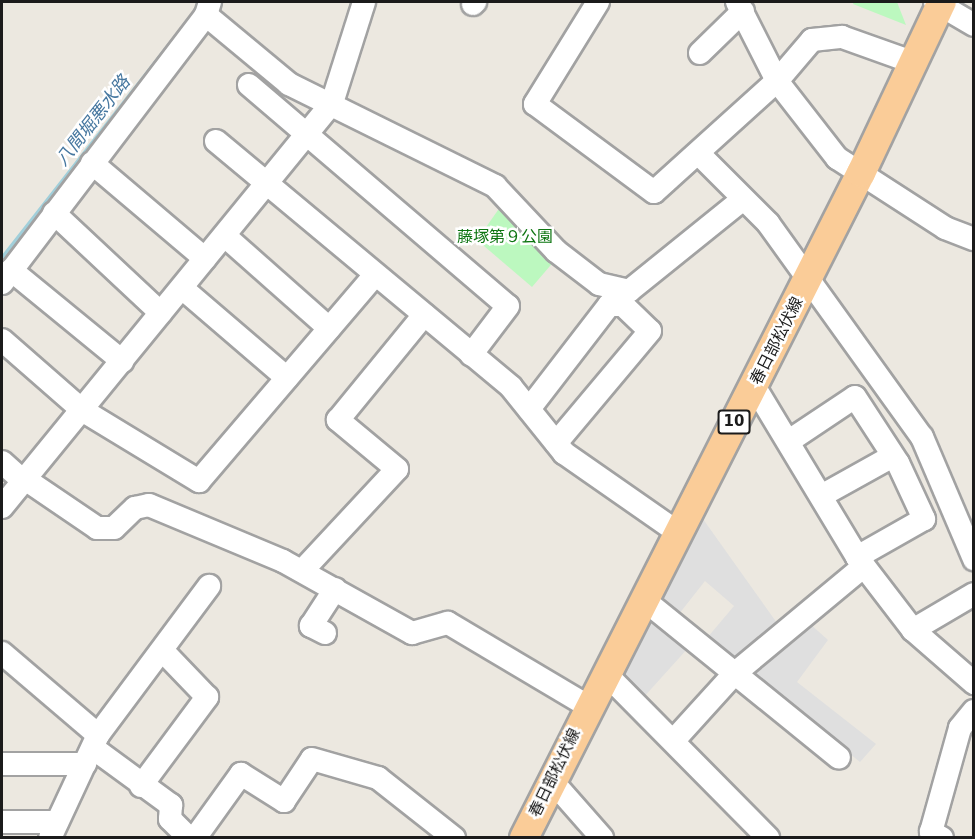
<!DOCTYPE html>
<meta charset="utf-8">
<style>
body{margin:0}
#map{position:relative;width:975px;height:839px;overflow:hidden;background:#ece8e0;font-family:"DejaVu Sans","Noto Sans JP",sans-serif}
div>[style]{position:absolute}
.park>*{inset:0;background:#bcf8bf}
.parking>*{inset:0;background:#dfdfdf}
.stream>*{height:4.5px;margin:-2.25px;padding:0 2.25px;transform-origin:2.25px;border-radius:2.25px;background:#a1cfda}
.roads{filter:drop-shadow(2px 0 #a2a2a2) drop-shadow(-2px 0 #a2a2a2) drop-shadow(0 2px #a2a2a2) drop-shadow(0 -2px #a2a2a2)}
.minor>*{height:22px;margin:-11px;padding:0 11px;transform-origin:11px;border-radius:11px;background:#fff}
.major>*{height:28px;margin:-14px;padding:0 14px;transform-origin:14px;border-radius:14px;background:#facc98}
span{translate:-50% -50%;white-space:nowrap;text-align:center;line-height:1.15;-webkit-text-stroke:5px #fff;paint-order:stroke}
.shield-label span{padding:2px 4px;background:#fff;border:2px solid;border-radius:4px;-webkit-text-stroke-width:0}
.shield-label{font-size:15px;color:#1b1b1b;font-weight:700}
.park-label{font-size:16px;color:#0d7511}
.street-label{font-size:16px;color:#1b1b1b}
.water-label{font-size:18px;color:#4778a0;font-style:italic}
.frame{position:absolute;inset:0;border:3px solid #1b1b1b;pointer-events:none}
</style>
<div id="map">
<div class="park">
<div style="clip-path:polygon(854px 2px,897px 2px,906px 25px,853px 4px)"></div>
<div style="clip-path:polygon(503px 203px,556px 259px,532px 287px,477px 240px)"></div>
</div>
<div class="parking">
<div style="clip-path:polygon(698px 512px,777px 623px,739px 655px,729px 656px,707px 638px,734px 606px,705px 581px,679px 614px,662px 602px,659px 590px)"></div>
<div style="clip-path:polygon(643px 618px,689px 647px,643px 698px,619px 679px)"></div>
<div style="clip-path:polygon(809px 623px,828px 640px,797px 682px,876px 744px,860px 762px,755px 677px,755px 669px)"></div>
</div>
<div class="stream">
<div style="left:2px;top:258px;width:288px;rotate:-51.9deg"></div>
</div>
<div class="roads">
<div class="minor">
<div style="left:598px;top:2px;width:120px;rotate:121.7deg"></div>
<div style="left:535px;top:104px;width:148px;rotate:36.5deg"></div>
<div style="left:654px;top:192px;width:166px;rotate:-42.1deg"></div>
<div style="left:777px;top:81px;width:54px;rotate:-49.5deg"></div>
<div style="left:812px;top:40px;width:30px;rotate:-6deg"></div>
<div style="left:842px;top:37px;width:77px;rotate:19.6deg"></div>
<div style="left:737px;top:2px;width:89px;rotate:63.1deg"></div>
<div style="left:777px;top:81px;width:98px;rotate:52.1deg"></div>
<div style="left:837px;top:158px;width:129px;rotate:32.9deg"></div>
<div style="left:945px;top:228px;width:31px;rotate:21deg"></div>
<div style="left:935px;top:2px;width:45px;rotate:30.5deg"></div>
<div style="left:473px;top:4px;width:3px;rotate:-45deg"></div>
<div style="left:206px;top:15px;width:108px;rotate:39.7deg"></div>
<div style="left:289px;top:84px;width:230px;rotate:26.3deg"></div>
<div style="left:495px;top:186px;width:89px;rotate:46.8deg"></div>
<div style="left:556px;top:251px;width:54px;rotate:37.5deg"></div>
<div style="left:599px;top:284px;width:31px;rotate:13deg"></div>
<div style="left:629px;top:291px;width:146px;rotate:-38.9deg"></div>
<div style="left:700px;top:53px;width:60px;rotate:-44.3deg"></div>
<div style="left:249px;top:85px;width:340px;rotate:40.5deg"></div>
<div style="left:508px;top:306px;width:61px;rotate:127.1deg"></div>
<div style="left:216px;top:141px;width:384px;rotate:39.8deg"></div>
<div style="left:511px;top:387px;width:85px;rotate:51.2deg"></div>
<div style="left:564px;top:453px;width:136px;rotate:34.9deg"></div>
<div style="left:699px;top:154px;width:98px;rotate:45deg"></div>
<div style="left:768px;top:223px;width:264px;rotate:54.3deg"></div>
<div style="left:922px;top:437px;width:133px;rotate:66.9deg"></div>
<div style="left:92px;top:163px;width:148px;rotate:40.3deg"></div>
<div style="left:54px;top:213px;width:146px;rotate:43.1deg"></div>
<div style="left:225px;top:236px;width:139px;rotate:41.5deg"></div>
<div style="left:11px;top:270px;width:144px;rotate:39.3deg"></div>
<div style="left:2px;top:283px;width:337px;rotate:-52.7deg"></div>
<div style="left:206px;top:15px;width:14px;rotate:-73deg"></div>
<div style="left:182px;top:288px;width:138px;rotate:40.6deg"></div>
<div style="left:2px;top:340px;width:106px;rotate:41.2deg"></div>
<div style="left:82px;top:410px;width:137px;rotate:31.3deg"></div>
<div style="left:199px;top:481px;width:271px;rotate:-49.5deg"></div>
<div style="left:754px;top:386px;width:200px;rotate:58.9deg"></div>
<div style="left:857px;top:557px;width:92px;rotate:52.5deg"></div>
<div style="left:529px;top:409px;width:131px;rotate:-52.4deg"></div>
<div style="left:609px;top:305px;width:14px"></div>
<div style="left:623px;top:305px;width:37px;rotate:44deg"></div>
<div style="left:650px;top:331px;width:146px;rotate:130deg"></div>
<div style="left:789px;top:441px;width:79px;rotate:-33.7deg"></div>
<div style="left:855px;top:397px;width:79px;rotate:56.9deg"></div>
<div style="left:898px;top:463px;width:62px;rotate:65.1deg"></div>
<div style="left:924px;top:519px;width:77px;rotate:150.4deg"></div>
<div style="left:2px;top:462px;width:28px;rotate:42deg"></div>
<div style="left:25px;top:479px;width:87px;rotate:34.2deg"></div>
<div style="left:97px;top:528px;width:17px"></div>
<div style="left:114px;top:528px;width:29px;rotate:-44deg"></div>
<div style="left:135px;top:508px;width:14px;rotate:-12deg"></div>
<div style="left:149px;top:505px;width:145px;rotate:22.7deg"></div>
<div style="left:283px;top:561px;width:148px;rotate:29.2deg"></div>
<div style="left:412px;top:633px;width:37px;rotate:-16deg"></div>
<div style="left:448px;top:623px;width:163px;rotate:30.7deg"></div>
<div style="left:821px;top:496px;width:82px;rotate:-29.1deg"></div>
<div style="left:2px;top:507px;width:522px;rotate:-50.76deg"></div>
<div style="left:332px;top:103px;width:106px;rotate:-72.4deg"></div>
<div style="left:302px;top:571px;width:139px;rotate:-47deg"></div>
<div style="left:397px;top:469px;width:77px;rotate:-140.3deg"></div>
<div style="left:338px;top:420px;width:136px;rotate:-50.7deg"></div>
<div style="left:974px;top:594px;width:71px;rotate:149.5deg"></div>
<div style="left:913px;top:630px;width:81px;rotate:41deg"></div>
<div style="left:643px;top:599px;width:252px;rotate:39deg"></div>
<div style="left:325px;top:633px;width:16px;rotate:-153deg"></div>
<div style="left:311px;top:626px;width:44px;rotate:-57deg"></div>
<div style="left:2px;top:653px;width:126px;rotate:40.5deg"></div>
<div style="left:605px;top:673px;width:232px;rotate:45.3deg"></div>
<div style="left:675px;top:739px;width:88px;rotate:-47.8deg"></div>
<div style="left:734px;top:674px;width:169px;rotate:-39.7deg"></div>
<div style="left:93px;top:748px;width:97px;rotate:36.2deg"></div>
<div style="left:171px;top:805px;width:14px;rotate:94deg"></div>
<div style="left:170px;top:819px;width:27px;rotate:45deg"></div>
<div style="left:2px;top:764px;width:83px"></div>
<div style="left:552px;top:781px;width:76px;rotate:48.7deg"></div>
<div style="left:141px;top:786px;width:111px;rotate:-53.4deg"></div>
<div style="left:207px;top:697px;width:65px;rotate:-133.8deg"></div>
<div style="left:2px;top:822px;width:55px"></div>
<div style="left:50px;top:838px;width:114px;rotate:-65deg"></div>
<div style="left:98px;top:735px;width:186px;rotate:-53.3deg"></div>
<div style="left:195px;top:838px;width:79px;rotate:-54.3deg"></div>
<div style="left:241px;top:774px;width:51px;rotate:32.1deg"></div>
<div style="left:284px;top:801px;width:50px;rotate:-56.3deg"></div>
<div style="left:312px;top:759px;width:69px;rotate:16.1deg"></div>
<div style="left:378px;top:778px;width:97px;rotate:38.3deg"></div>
<div style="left:942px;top:838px;width:13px;rotate:-151deg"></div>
<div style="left:931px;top:832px;width:108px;rotate:-74.4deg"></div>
<div style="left:960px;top:728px;width:22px;rotate:-51deg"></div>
</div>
<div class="major">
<div style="left:524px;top:838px;width:746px;rotate:-63.13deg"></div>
<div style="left:861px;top:173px;width:189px;rotate:-64.7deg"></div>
</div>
</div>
<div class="shield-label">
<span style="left:734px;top:422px">10</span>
</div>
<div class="park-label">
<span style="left:505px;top:237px">藤塚第９公園</span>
</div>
<div class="street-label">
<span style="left:777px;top:341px;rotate:-63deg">春日部松伏線</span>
<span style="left:555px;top:773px;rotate:-64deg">春日部松伏線</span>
</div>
<div class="water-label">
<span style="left:93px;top:121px;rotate:-52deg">八間堀悪水路</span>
</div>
<div class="frame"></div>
</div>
